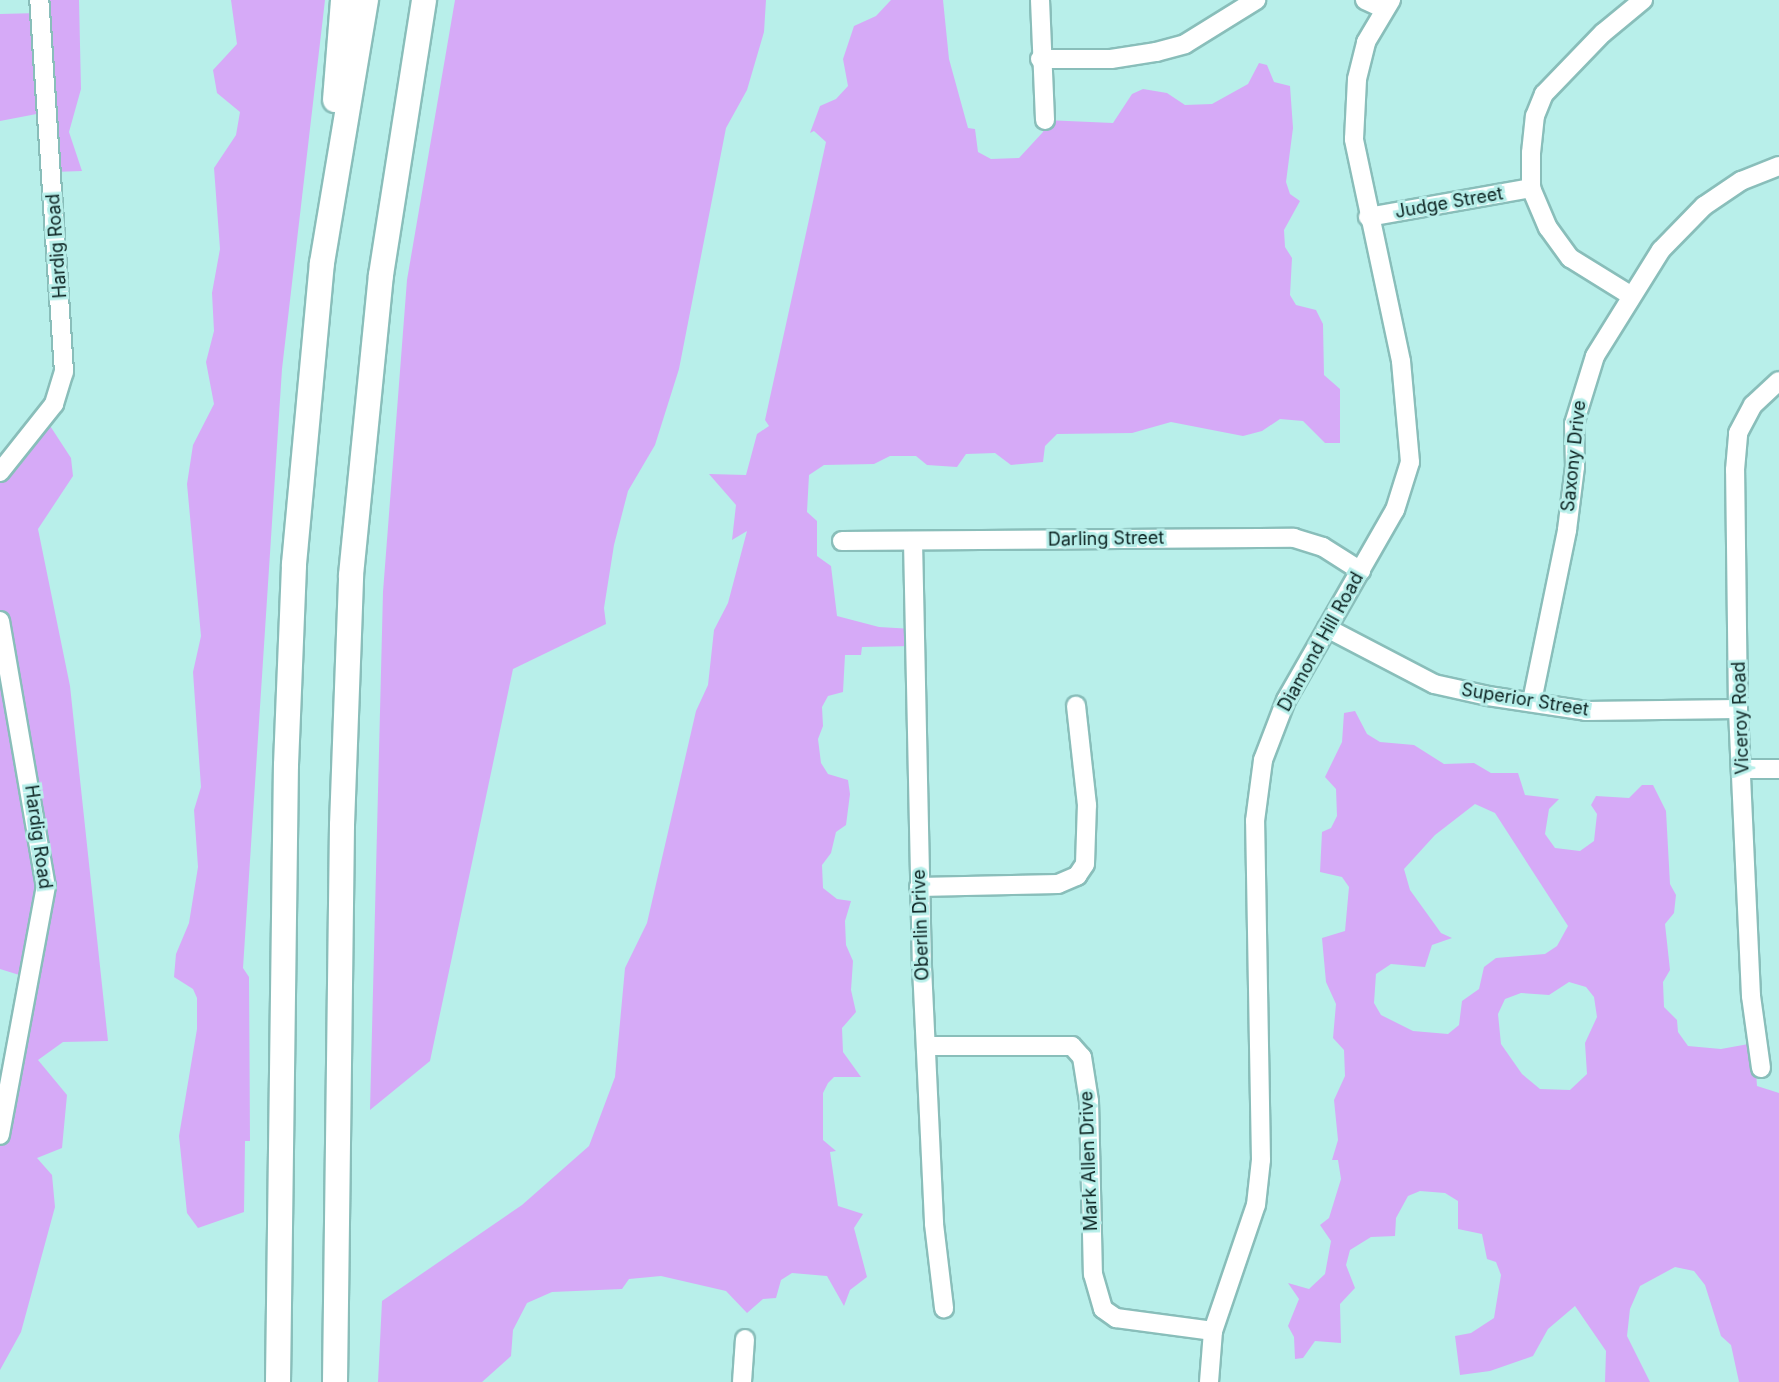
<!DOCTYPE html>
<style>
body{margin:0}
#map{position:relative;width:1779px;height:1382px;overflow:hidden;background:#b8efea;font-family:Inter,sans-serif}
div>[style]{position:absolute}
.green>*{inset:0;background:#d6aaf7}
.roads{filter:drop-shadow(2px 0 #89beba) drop-shadow(-2px 0 #89beba) drop-shadow(0 2px #89beba) drop-shadow(0 -2px #89beba)}
.minor>*{height:18px;margin:-9px;padding:0 9px;transform-origin:9px;border-radius:9px;background:#fff}
.highway>*{height:24px;margin:-12px;padding:0 12px;transform-origin:12px;border-radius:12px;background:#fff}
span{translate:-50% -50%;white-space:nowrap;text-align:center;line-height:1.15;-webkit-text-stroke:6px #b8efea;paint-order:stroke}
.street-label{font-size:18px;color:#0b2120}
</style>
<div id="map">
<div class="green">
<div style="clip-path:polygon(40px 0,79px 0,81px 89px,69px 132px,82px 171px,53px 172px,47px 112px,0 121px,0 14px,39px 13px)"></div>
<div style="clip-path:polygon(231px 0,325px 0,282px 369px,243px 968px,249px 977px,250px 1141px,245px 1141px,244px 1212px,198px 1228px,187px 1213px,179px 1136px,197px 1029px,197px 998px,193px 989px,174px 977px,176px 954px,189px 923px,198px 867px,194px 810px,201px 787px,193px 672px,201px 636px,187px 484px,193px 445px,214px 404px,206px 362px,214px 331px,212px 293px,220px 249px,214px 168px,236px 135px,240px 112px,217px 93px,213px 70px,237px 44px)"></div>
<div style="clip-path:polygon(455px 0,766px 0,764px 32px,747px 90px,726px 128px,679px 369px,655px 445px,628px 491px,614px 545px,604px 608px,606px 624px,513px 669px,430px 1061px,370px 1110px,383px 592px,407px 280px)"></div>
<div style="clip-path:polygon(891px 0,943px 0,949px 59px,968px 128px,975px 129px,978px 152px,991px 159px,1019px 158px,1043px 132px,1045px 120px,1113px 123px,1132px 94px,1143px 89px,1167px 93px,1185px 105px,1212px 104px,1248px 84px,1259px 63px,1267px 65px,1274px 82px,1290px 86px,1293px 128px,1286px 182px,1290px 194px,1300px 201px,1284px 230px,1285px 247px,1292px 258px,1290px 295px,1296px 305px,1316px 310px,1323px 324px,1324px 375px,1340px 389px,1340px 443px,1325px 443px,1303px 421px,1280px 419px,1262px 431px,1243px 436px,1171px 422px,1132px 433px,1057px 434px,1045px 446px,1043px 462px,1011px 465px,995px 453px,966px 454px,957px 467px,927px 465px,916px 456px,890px 456px,874px 464px,824px 465px,809px 475px,807px 512px,817px 521px,817px 556px,831px 566px,837px 616px,879px 627px,913px 629px,913px 646px,862px 647px,861px 655px,845px 655px,843px 692px,828px 696px,822px 707px,823px 726px,818px 739px,821px 763px,828px 774px,848px 780px,850px 794px,846px 825px,836px 832px,831px 853px,822px 865px,823px 888px,837px 899px,851px 901px,845px 921px,846px 945px,853px 961px,851px 990px,856px 1012px,842px 1028px,843px 1052px,861px 1077px,834px 1077px,828px 1083px,823px 1093px,823px 1140px,836px 1151px,830px 1152px,838px 1206px,863px 1214px,854px 1228px,867px 1277px,850px 1290px,844px 1306px,827px 1276px,792px 1273px,781px 1280px,776px 1298px,763px 1299px,747px 1313px,726px 1291px,661px 1276px,629px 1279px,622px 1289px,552px 1292px,527px 1303px,513px 1330px,511px 1356px,482px 1382px,378px 1382px,382px 1301px,522px 1205px,589px 1146px,615px 1077px,625px 968px,647px 923px,696px 711px,708px 685px,714px 630px,728px 603px,747px 531px,732px 540px,736px 505px,709px 474px,746px 475px,757px 434px,769px 426px,765px 420px,826px 142px,814px 131px,810px 133px,820px 106px,836px 99px,848px 86px,843px 59px,854px 26px,876px 16px)"></div>
<div style="clip-path:polygon(43px 415px,71px 458px,73px 476px,38px 529px,70px 686px,108px 1041px,63px 1042px,38px 1060px,67px 1095px,62px 1148px,37px 1158px,52px 1175px,55px 1207px,21px 1332px,0 1370px,0 1136px,29px 978px,0 969px,0 474px)"></div>
<div style="clip-path:polygon(evenodd,1355px 711px,1367px 734px,1380px 742px,1414px 745px,1444px 764px,1474px 763px,1491px 773px,1518px 773px,1525px 795px,1559px 799px,1549px 809px,1545px 834px,1555px 848px,1580px 851px,1594px 841px,1597px 814px,1591px 805px,1596px 796px,1629px 798px,1642px 785px,1653px 785px,1666px 811px,1670px 884px,1676px 895px,1674px 913px,1665px 924px,1670px 970px,1663px 982px,1664px 1007px,1677px 1020px,1678px 1032px,1688px 1046px,1721px 1049px,1754px 1043px,1757px 1086px,1779px 1093px,1779px 1382px,1739px 1382px,1731px 1345px,1721px 1336px,1705px 1285px,1694px 1271px,1675px 1267px,1640px 1286px,1630px 1309px,1627px 1336px,1650px 1382px,1605px 1382px,1606px 1351px,1575px 1306px,1548px 1329px,1533px 1356px,1490px 1371px,1460px 1375px,1455px 1336px,1471px 1333px,1494px 1318px,1501px 1275px,1496px 1262px,1487px 1259px,1482px 1234px,1458px 1229px,1458px 1201px,1445px 1193px,1420px 1191px,1408px 1196px,1396px 1218px,1395px 1236px,1371px 1237px,1350px 1250px,1346px 1265px,1355px 1288px,1340px 1304px,1341px 1343px,1315px 1341px,1303px 1358px,1295px 1359px,1294px 1337px,1288px 1326px,1299px 1299px,1288px 1283px,1309px 1289px,1325px 1274px,1331px 1241px,1320px 1225px,1329px 1218px,1341px 1179px,1338px 1160px,1332px 1160px,1338px 1140px,1334px 1100px,1345px 1076px,1344px 1050px,1333px 1038px,1336px 1004px,1326px 982px,1322px 938px,1345px 931px,1349px 887px,1342px 877px,1320px 872px,1322px 832px,1331px 828px,1337px 816px,1336px 789px,1325px 777px,1342px 742px,1344px 713px,1355px 711px,1475px 804px,1495px 813px,1568px 926px,1557px 946px,1545px 954px,1496px 958px,1484px 967px,1479px 989px,1462px 1001px,1459px 1025px,1448px 1034px,1413px 1031px,1381px 1015px,1374px 1003px,1376px 974px,1391px 964px,1425px 967px,1432px 945px,1452px 938px,1441px 933px,1410px 890px,1404px 869px,1435px 835px,1475px 804px,1355px 711px,1569px 982px,1586px 987px,1594px 997px,1597px 1017px,1585px 1043px,1587px 1074px,1570px 1090px,1540px 1089px,1522px 1074px,1501px 1044px,1498px 1014px,1505px 999px,1521px 993px,1549px 995px,1569px 982px)"></div>
</div>
<div class="roads">
<div class="minor">
<div style="left:1040px;top:0;width:120px;rotate:87.6deg"></div>
<div style="left:1365px;top:0;width:21px;rotate:25deg"></div>
<div style="left:1040px;top:59px;width:71px"></div>
<div style="left:1111px;top:59px;width:46px;rotate:-8.8deg"></div>
<div style="left:1156px;top:52px;width:30px;rotate:-15deg"></div>
<div style="left:1185px;top:44px;width:84px;rotate:-31.8deg"></div>
<div style="left:1368px;top:217px;width:166px;rotate:-10.1deg"></div>
<div style="left:1630px;top:295px;width:70px;rotate:-148.3deg"></div>
<div style="left:1570px;top:258px;width:37px;rotate:-126deg"></div>
<div style="left:1548px;top:228px;width:43px;rotate:-113deg"></div>
<div style="left:1531px;top:188px;width:35px;rotate:-90deg"></div>
<div style="left:1531px;top:153px;width:37px;rotate:-84deg"></div>
<div style="left:1535px;top:116px;width:24px;rotate:-68deg"></div>
<div style="left:1544px;top:94px;width:85px;rotate:-46deg"></div>
<div style="left:1603px;top:33px;width:52px;rotate:-39.5deg"></div>
<div style="left:0;top:472px;width:87px;rotate:-51.5deg"></div>
<div style="left:54px;top:404px;width:34px;rotate:-73deg"></div>
<div style="left:64px;top:372px;width:373px;rotate:-93.8deg"></div>
<div style="left:842px;top:541px;width:452px;rotate:-0.4deg"></div>
<div style="left:1294px;top:538px;width:30px;rotate:17deg"></div>
<div style="left:1323px;top:547px;width:45px;rotate:32.3deg"></div>
<div style="left:913px;top:541px;width:426px;rotate:88.8deg"></div>
<div style="left:922px;top:967px;width:257px;rotate:87.3deg"></div>
<div style="left:934px;top:1224px;width:85px;rotate:83.2deg"></div>
<div style="left:0;top:621px;width:269px;rotate:80.2deg"></div>
<div style="left:46px;top:886px;width:253px;rotate:100.5deg"></div>
<div style="left:1327px;top:628px;width:121px;rotate:27.6deg"></div>
<div style="left:1434px;top:684px;width:55px;rotate:12.5deg"></div>
<div style="left:1488px;top:696px;width:99px;rotate:8.7deg"></div>
<div style="left:1586px;top:711px;width:152px;rotate:-0.8deg"></div>
<div style="left:1532px;top:701px;width:175px;rotate:-78.4deg"></div>
<div style="left:1567px;top:530px;width:64px;rotate:-82.8deg"></div>
<div style="left:1575px;top:467px;width:43px;rotate:-91.3deg"></div>
<div style="left:1574px;top:424px;width:71px;rotate:-72.8deg"></div>
<div style="left:1595px;top:356px;width:125px;rotate:-58.1deg"></div>
<div style="left:1661px;top:250px;width:62px;rotate:-45.7deg"></div>
<div style="left:1704px;top:206px;width:45px;rotate:-34deg"></div>
<div style="left:1741px;top:181px;width:41px;rotate:-21.5deg"></div>
<div style="left:1742px;top:769px;width:37px"></div>
<div style="left:919px;top:887px;width:139px;rotate:-1.2deg"></div>
<div style="left:1058px;top:884px;width:21px;rotate:-23deg"></div>
<div style="left:1077px;top:876px;width:14px;rotate:-56deg"></div>
<div style="left:1085px;top:864px;width:59px;rotate:-88.1deg"></div>
<div style="left:1087px;top:805px;width:100px;rotate:-96.3deg"></div>
<div style="left:927px;top:1046px;width:145px"></div>
<div style="left:1072px;top:1046px;width:15px;rotate:48deg"></div>
<div style="left:1082px;top:1057px;width:45px;rotate:81deg"></div>
<div style="left:1089px;top:1101px;width:173px;rotate:88.7deg"></div>
<div style="left:1093px;top:1274px;width:36px;rotate:74deg"></div>
<div style="left:1103px;top:1309px;width:16px;rotate:35deg"></div>
<div style="left:1116px;top:1318px;width:98px;rotate:7.6deg"></div>
<div style="left:1761px;top:1068px;width:73px;rotate:-97.9deg"></div>
<div style="left:1751px;top:996px;width:287px;rotate:-92.6deg"></div>
<div style="left:1738px;top:709px;width:239px;rotate:-90.7deg"></div>
<div style="left:1735px;top:470px;width:37px;rotate:-85deg"></div>
<div style="left:1738px;top:433px;width:32px;rotate:-62deg"></div>
<div style="left:1753px;top:405px;width:35px;rotate:-43deg"></div>
<div style="left:742px;top:1382px;width:43px;rotate:-86deg"></div>
<div style="left:1209px;top:1382px;width:51px;rotate:-85.5deg"></div>
<div style="left:1213px;top:1331px;width:133px;rotate:-71.2deg"></div>
<div style="left:1256px;top:1205px;width:45px;rotate:-83.7deg"></div>
<div style="left:1261px;top:1160px;width:339px;rotate:-91deg"></div>
<div style="left:1255px;top:821px;width:62px;rotate:-82.5deg"></div>
<div style="left:1263px;top:760px;width:64px;rotate:-69deg"></div>
<div style="left:1286px;top:700px;width:219px;rotate:-60.2deg"></div>
<div style="left:1395px;top:510px;width:50px;rotate:-72.6deg"></div>
<div style="left:1410px;top:462px;width:101px;rotate:-95.1deg"></div>
<div style="left:1401px;top:361px;width:227px;rotate:-102deg"></div>
<div style="left:1354px;top:139px;width:60px;rotate:-87.1deg"></div>
<div style="left:1357px;top:79px;width:38px;rotate:-76deg"></div>
<div style="left:1366px;top:42px;width:49px;rotate:-59.2deg"></div>
</div>
<div class="highway">
<div style="left:335px;top:100px;width:100px;rotate:-85.4deg"></div>
<div style="left:278px;top:1382px;width:617px;rotate:-89.26deg"></div>
<div style="left:286px;top:765px;width:201px;rotate:-87.7deg"></div>
<div style="left:294px;top:564px;width:302px;rotate:-84.7deg"></div>
<div style="left:322px;top:263px;width:267px;rotate:-80.5deg"></div>
<div style="left:335px;top:1382px;width:557px;rotate:-89.28deg"></div>
<div style="left:342px;top:825px;width:250px;rotate:-87.9deg"></div>
<div style="left:351px;top:575px;width:301px;rotate:-84.3deg"></div>
<div style="left:381px;top:275px;width:278px;rotate:-81.1deg"></div>
</div>
</div>
<div class="street-label">
<span style="left:1449px;top:203px;rotate:-10deg">Judge Street</span>
<span style="left:57px;top:246px;rotate:-94deg">Hardig Road</span>
<span style="left:1574px;top:456px;rotate:-84deg">Saxony Drive</span>
<span style="left:1106px;top:539px;rotate:-1deg">Darling Street</span>
<span style="left:1321px;top:642px;rotate:-61deg">Diamond Hill Road</span>
<span style="left:1525px;top:700px;rotate:9deg">Superior Street</span>
<span style="left:1741px;top:718px;rotate:-92deg">Viceroy Road</span>
<span style="left:38px;top:837px;rotate:82deg">Hardig Road</span>
<span style="left:921px;top:925px;rotate:-92deg">Oberlin Drive</span>
<span style="left:1089px;top:1161px;rotate:-92deg">Mark Allen Drive</span>
</div>
</div>
